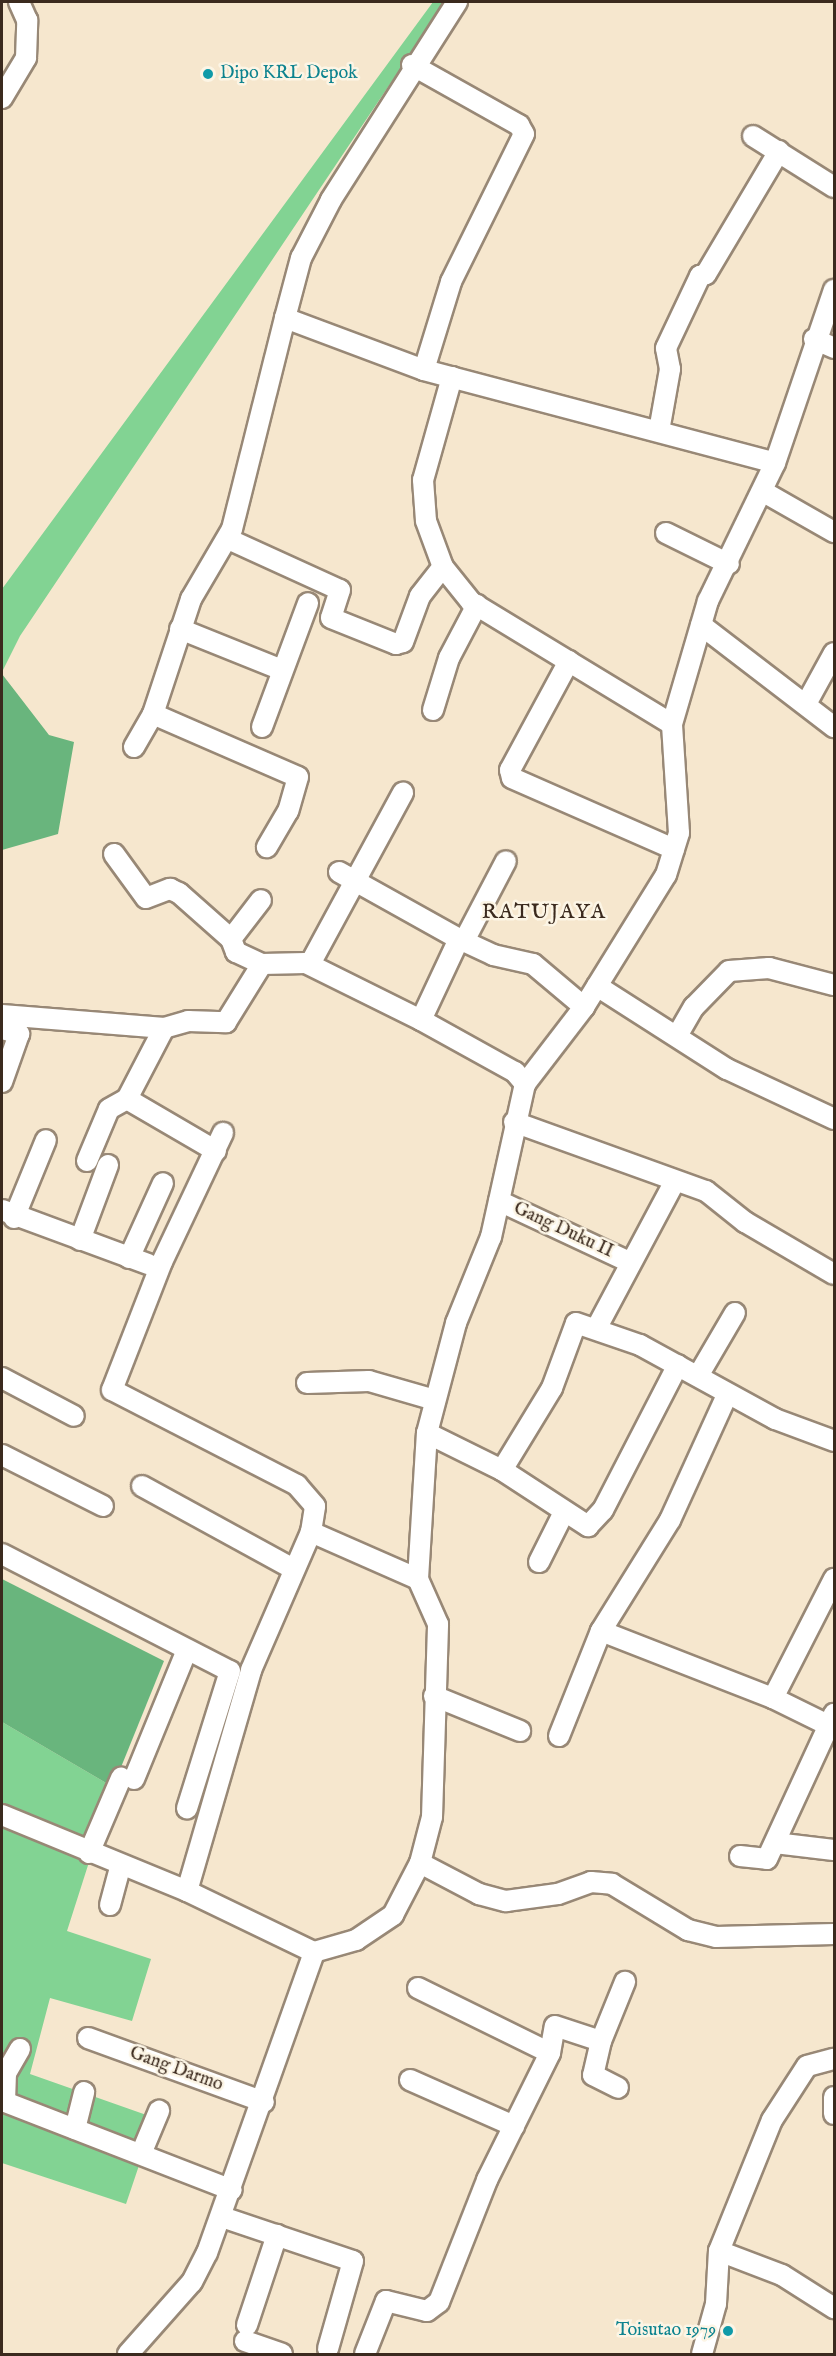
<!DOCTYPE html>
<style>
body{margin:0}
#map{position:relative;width:836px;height:2356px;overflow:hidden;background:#f6e7ce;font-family:"IM FELL English",serif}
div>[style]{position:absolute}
.green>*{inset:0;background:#82d393}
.forest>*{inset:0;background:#69b57d}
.roads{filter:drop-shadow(2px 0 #988876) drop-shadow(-2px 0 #988876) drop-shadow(0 2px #988876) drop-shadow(0 -2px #988876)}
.street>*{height:20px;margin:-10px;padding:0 10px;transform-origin:10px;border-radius:10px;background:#fff}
.dots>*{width:16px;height:16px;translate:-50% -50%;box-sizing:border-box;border:3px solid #fcf5e5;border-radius:50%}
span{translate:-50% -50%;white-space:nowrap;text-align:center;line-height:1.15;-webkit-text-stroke:5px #fcf5e5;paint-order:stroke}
.culture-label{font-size:18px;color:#0d838f}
.left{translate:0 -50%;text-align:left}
.right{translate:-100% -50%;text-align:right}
.street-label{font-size:18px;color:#3b2a1e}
.quarter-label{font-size:21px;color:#3b2a1e;letter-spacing:1.5px}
.frame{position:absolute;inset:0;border:3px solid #3b2a1e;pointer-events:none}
</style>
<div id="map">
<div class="green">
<div style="clip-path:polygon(433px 2px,445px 2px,20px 636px,2px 672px,2px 589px)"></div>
<div style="clip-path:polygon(2px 1722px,113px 1787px,67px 1931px,151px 1959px,132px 2021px,50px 1998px,30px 2074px,155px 2118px,126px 2204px,2px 2163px)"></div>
</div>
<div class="forest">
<div style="clip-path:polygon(2px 674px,49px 735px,74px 742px,58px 834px,2px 850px)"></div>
<div style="clip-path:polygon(2px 1579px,164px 1661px,113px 1787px,2px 1722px)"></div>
</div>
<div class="roads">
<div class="street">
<div style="left:457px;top:2px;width:235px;rotate:122.5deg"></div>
<div style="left:331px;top:200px;width:65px;rotate:117.3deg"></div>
<div style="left:301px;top:258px;width:62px;rotate:104.9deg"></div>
<div style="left:285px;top:318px;width:148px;rotate:20.5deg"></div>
<div style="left:424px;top:370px;width:363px;rotate:14.8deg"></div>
<div style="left:412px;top:65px;width:123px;rotate:29.3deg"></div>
<div style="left:519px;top:125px;width:10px;rotate:61deg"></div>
<div style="left:524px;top:134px;width:165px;rotate:116.3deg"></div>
<div style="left:451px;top:282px;width:92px;rotate:107.1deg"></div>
<div style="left:2px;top:98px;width:47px;rotate:-59deg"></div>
<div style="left:26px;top:58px;width:38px;rotate:-88deg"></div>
<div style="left:27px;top:20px;width:20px;rotate:-114deg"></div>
<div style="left:753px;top:136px;width:96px;rotate:32.2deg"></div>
<div style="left:814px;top:339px;width:22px;rotate:24deg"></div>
<div style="left:452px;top:377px;width:107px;rotate:105.7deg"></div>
<div style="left:423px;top:480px;width:41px;rotate:85.8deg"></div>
<div style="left:426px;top:521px;width:49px;rotate:69.7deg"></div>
<div style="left:443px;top:567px;width:45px;rotate:51.3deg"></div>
<div style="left:471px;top:602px;width:235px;rotate:31.3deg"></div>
<div style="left:659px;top:431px;width:63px;rotate:-79.9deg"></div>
<div style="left:670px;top:369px;width:21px;rotate:-101deg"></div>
<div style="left:666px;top:348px;width:80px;rotate:-64.7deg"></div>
<div style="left:700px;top:276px;width:6px;rotate:-18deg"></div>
<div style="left:706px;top:274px;width:143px;rotate:-59.3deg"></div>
<div style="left:762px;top:491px;width:83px;rotate:29.7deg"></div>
<div style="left:666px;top:533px;width:70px;rotate:26.2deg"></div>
<div style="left:228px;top:539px;width:123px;rotate:24.5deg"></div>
<div style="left:340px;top:590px;width:29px;rotate:108deg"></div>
<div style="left:331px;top:618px;width:70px;rotate:21.8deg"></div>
<div style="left:396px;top:644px;width:7px;rotate:-16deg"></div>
<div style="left:403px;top:642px;width:49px;rotate:-69.7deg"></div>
<div style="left:420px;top:596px;width:37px;rotate:-52deg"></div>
<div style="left:701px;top:625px;width:168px;rotate:37.5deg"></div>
<div style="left:180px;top:629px;width:110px;rotate:21.9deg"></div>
<div style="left:569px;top:661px;width:124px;rotate:118.4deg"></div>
<div style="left:510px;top:770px;width:8px;rotate:76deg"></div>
<div style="left:512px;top:778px;width:177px;rotate:23.7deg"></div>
<div style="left:806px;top:704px;width:58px;rotate:-61.2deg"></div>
<div style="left:433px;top:710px;width:54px;rotate:-72.9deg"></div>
<div style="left:449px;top:658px;width:60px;rotate:-62.2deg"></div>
<div style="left:153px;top:714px;width:158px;rotate:23.5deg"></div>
<div style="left:298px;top:777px;width:35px;rotate:106deg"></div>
<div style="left:288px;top:811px;width:42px;rotate:120.3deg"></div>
<div style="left:262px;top:727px;width:132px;rotate:-69.6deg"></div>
<div style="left:134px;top:747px;width:38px;rotate:-60deg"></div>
<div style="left:153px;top:714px;width:121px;rotate:-71.7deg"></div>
<div style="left:191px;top:599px;width:81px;rotate:-59.6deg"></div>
<div style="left:232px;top:529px;width:218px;rotate:-75.9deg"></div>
<div style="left:114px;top:854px;width:54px;rotate:54deg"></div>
<div style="left:146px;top:898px;width:26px;rotate:-21deg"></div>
<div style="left:170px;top:889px;width:10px;rotate:24deg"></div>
<div style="left:179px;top:893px;width:69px;rotate:41.5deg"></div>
<div style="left:231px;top:939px;width:14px;rotate:69deg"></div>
<div style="left:236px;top:952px;width:29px;rotate:25deg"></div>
<div style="left:339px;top:872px;width:137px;rotate:29.2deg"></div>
<div style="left:459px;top:939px;width:38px;rotate:25deg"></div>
<div style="left:493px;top:955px;width:41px;rotate:12.7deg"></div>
<div style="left:533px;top:964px;width:67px;rotate:40.1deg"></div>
<div style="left:231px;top:939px;width:49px;rotate:-52.4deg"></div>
<div style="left:464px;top:941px;width:90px;rotate:-62.3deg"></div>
<div style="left:310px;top:964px;width:195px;rotate:-61.5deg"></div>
<div style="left:597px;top:986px;width:154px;rotate:32.6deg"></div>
<div style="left:727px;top:1069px;width:118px;rotate:25deg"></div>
<div style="left:2px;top:1015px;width:163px;rotate:4.6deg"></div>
<div style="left:164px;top:1028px;width:25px;rotate:-16deg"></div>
<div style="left:188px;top:1021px;width:38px;rotate:2deg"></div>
<div style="left:226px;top:1022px;width:68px;rotate:-58.2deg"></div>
<div style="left:262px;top:964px;width:44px;rotate:-1.3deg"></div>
<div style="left:306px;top:963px;width:128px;rotate:26.4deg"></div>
<div style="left:421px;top:1020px;width:107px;rotate:29deg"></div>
<div style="left:515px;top:1072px;width:16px;rotate:50deg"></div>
<div style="left:421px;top:1020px;width:89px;rotate:-64.9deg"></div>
<div style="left:2px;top:1029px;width:18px;rotate:16deg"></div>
<div style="left:19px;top:1034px;width:51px;rotate:109.5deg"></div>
<div style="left:677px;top:1036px;width:34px;rotate:-60deg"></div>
<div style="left:694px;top:1007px;width:50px;rotate:-45.8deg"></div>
<div style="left:729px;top:971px;width:40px;rotate:-4.3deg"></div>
<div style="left:769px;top:968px;width:67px;rotate:14.7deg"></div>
<div style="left:127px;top:1099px;width:103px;rotate:30.3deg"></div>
<div style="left:514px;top:1122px;width:204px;rotate:19.8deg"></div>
<div style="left:706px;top:1191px;width:50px;rotate:38.5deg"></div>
<div style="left:745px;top:1222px;width:103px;rotate:30.3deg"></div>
<div style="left:87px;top:1161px;width:56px;rotate:-67.1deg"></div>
<div style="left:109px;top:1109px;width:21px;rotate:-29deg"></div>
<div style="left:127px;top:1099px;width:80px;rotate:-62.5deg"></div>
<div style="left:499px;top:1201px;width:141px;rotate:25.1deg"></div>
<div style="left:2px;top:1210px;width:156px;rotate:20.3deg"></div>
<div style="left:14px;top:1218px;width:84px;rotate:-67.7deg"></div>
<div style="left:80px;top:1240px;width:80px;rotate:-69.5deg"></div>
<div style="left:129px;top:1258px;width:82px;rotate:-65.6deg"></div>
<div style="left:596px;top:1329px;width:166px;rotate:-61.9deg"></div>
<div style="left:698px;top:1376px;width:73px;rotate:-59.6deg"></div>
<div style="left:2px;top:1378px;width:81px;rotate:27.8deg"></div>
<div style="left:307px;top:1383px;width:62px;rotate:-1.8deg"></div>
<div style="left:369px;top:1381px;width:69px;rotate:16.1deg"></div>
<div style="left:727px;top:1395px;width:137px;rotate:114.5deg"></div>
<div style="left:670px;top:1520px;width:131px;rotate:121.9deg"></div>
<div style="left:601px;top:1631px;width:185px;rotate:21.3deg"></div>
<div style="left:773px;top:1698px;width:68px;rotate:26.2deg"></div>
<div style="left:427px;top:1433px;width:84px;rotate:26.3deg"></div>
<div style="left:502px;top:1470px;width:96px;rotate:-58.6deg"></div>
<div style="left:552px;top:1388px;width:69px;rotate:-69.7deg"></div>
<div style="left:576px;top:1323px;width:68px;rotate:19deg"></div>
<div style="left:640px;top:1345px;width:154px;rotate:28.7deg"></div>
<div style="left:775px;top:1419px;width:63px;rotate:20.4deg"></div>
<div style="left:2px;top:1455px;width:113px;rotate:26.8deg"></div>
<div style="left:502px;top:1470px;width:103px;rotate:33.1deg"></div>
<div style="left:588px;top:1526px;width:22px;rotate:-47deg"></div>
<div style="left:603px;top:1510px;width:163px;rotate:-62.7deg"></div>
<div style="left:142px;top:1486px;width:171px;rotate:28.7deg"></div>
<div style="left:2px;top:1554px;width:256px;rotate:27.2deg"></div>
<div style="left:230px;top:1671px;width:144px;rotate:107.4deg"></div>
<div style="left:539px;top:1562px;width:56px;rotate:-63.4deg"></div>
<div style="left:418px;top:1579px;width:146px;rotate:-86.5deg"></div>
<div style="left:427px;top:1433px;width:114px;rotate:-75.2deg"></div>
<div style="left:456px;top:1323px;width:93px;rotate:-67.9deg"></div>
<div style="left:491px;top:1237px;width:157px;rotate:-77.5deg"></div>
<div style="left:525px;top:1084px;width:97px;rotate:-52.5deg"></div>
<div style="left:584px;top:1007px;width:155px;rotate:-58.2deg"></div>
<div style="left:666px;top:875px;width:44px;rotate:-72.8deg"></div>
<div style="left:679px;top:833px;width:109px;rotate:-93.7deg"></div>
<div style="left:672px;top:724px;width:128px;rotate:-73.7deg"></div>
<div style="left:708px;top:601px;width:153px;rotate:-64.1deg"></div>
<div style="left:775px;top:463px;width:183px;rotate:-71.2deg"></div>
<div style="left:434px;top:1696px;width:93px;rotate:22.1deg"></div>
<div style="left:773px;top:1698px;width:134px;rotate:-62.9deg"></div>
<div style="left:559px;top:1736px;width:113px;rotate:-68.2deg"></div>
<div style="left:134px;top:1779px;width:137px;rotate:-67.7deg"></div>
<div style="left:2px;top:1815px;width:200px;rotate:22.3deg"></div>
<div style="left:187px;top:1891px;width:141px;rotate:25.7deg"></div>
<div style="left:314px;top:1952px;width:44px;rotate:-15.9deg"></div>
<div style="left:356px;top:1940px;width:45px;rotate:-34deg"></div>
<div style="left:393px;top:1915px;width:59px;rotate:-62.6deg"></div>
<div style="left:420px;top:1863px;width:48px;rotate:-75.4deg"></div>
<div style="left:432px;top:1817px;width:193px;rotate:-88.2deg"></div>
<div style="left:438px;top:1624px;width:49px;rotate:-114deg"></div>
<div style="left:418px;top:1579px;width:117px;rotate:-156.3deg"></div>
<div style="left:775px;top:1843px;width:59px;rotate:6.8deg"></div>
<div style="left:89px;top:1853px;width:82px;rotate:-66.9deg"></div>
<div style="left:740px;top:1856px;width:27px;rotate:6deg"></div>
<div style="left:767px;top:1859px;width:160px;rotate:-65.2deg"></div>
<div style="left:420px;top:1863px;width:67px;rotate:27.7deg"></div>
<div style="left:479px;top:1894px;width:28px;rotate:15deg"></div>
<div style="left:506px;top:1901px;width:52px;rotate:-7.7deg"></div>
<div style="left:558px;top:1894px;width:35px;rotate:-20deg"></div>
<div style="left:591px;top:1882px;width:21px;rotate:5deg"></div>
<div style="left:612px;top:1884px;width:89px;rotate:31.2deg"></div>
<div style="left:688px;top:1930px;width:29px;rotate:14deg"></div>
<div style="left:716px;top:1937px;width:118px;rotate:-1.5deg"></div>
<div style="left:187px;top:1891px;width:230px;rotate:-73.8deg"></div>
<div style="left:251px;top:1670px;width:150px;rotate:-66.5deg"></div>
<div style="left:311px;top:1532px;width:26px;rotate:-81deg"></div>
<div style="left:315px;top:1506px;width:28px;rotate:-131deg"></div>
<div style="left:297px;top:1485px;width:208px;rotate:-152.8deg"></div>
<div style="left:112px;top:1390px;width:137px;rotate:-68.7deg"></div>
<div style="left:162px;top:1262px;width:143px;rotate:-64.7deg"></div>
<div style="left:110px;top:1905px;width:39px;rotate:-75deg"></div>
<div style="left:418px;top:1988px;width:147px;rotate:26.2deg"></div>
<div style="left:88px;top:2038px;width:187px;rotate:20deg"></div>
<div style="left:601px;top:2041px;width:35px;rotate:103deg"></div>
<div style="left:593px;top:2075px;width:28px;rotate:27deg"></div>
<div style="left:20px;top:2049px;width:28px;rotate:120deg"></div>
<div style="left:6px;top:2073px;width:29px;rotate:92deg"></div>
<div style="left:5px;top:2102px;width:243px;rotate:21.2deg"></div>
<div style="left:410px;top:2080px;width:114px;rotate:23.9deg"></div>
<div style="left:834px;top:2097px;width:17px;rotate:90deg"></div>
<div style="left:75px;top:2129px;width:38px;rotate:-76deg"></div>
<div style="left:141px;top:2154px;width:47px;rotate:-67.3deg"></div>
<div style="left:222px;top:2217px;width:138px;rotate:18.6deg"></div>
<div style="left:353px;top:2261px;width:91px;rotate:105.9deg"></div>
<div style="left:719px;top:2251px;width:67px;rotate:20.9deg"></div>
<div style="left:782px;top:2275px;width:62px;rotate:32.4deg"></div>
<div style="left:247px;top:2325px;width:95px;rotate:-71.6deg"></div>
<div style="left:245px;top:2341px;width:39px;rotate:19deg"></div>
<div style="left:128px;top:2354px;width:96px;rotate:-48.4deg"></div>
<div style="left:192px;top:2282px;width:33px;rotate:-63deg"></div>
<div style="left:207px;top:2253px;width:319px;rotate:-70.4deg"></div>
<div style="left:365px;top:2354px;width:57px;rotate:-68.4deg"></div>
<div style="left:386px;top:2301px;width:42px;rotate:13.7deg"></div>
<div style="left:427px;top:2311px;width:15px;rotate:-37deg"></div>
<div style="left:439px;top:2302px;width:131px;rotate:-68.5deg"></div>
<div style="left:487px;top:2180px;width:142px;rotate:-63.6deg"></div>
<div style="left:550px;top:2053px;width:27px;rotate:-80deg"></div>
<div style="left:555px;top:2026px;width:48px;rotate:18.1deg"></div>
<div style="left:601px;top:2041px;width:64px;rotate:-67.9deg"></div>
<div style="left:702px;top:2354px;width:52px;rotate:-74.4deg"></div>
<div style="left:716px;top:2304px;width:53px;rotate:-86.8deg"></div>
<div style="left:719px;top:2251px;width:141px;rotate:-68deg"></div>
<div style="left:772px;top:2120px;width:64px;rotate:-57.1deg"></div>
<div style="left:807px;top:2066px;width:28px;rotate:-15deg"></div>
</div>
</div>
<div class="dots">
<div style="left:208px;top:74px;background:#0f9aa8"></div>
<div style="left:728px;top:2331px;background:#0f9aa8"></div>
</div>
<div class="culture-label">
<span class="left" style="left:220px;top:74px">Dipo KRL Depok</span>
<span class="right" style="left:716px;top:2331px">Toisutao 1979</span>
</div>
<div class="street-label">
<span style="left:563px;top:1231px;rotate:25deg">Gang Duku II</span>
<span style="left:176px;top:2070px;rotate:20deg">Gang Darmo</span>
</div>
<div class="quarter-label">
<span style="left:544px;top:913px">RATUJAYA</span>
</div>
<div class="frame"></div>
</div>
